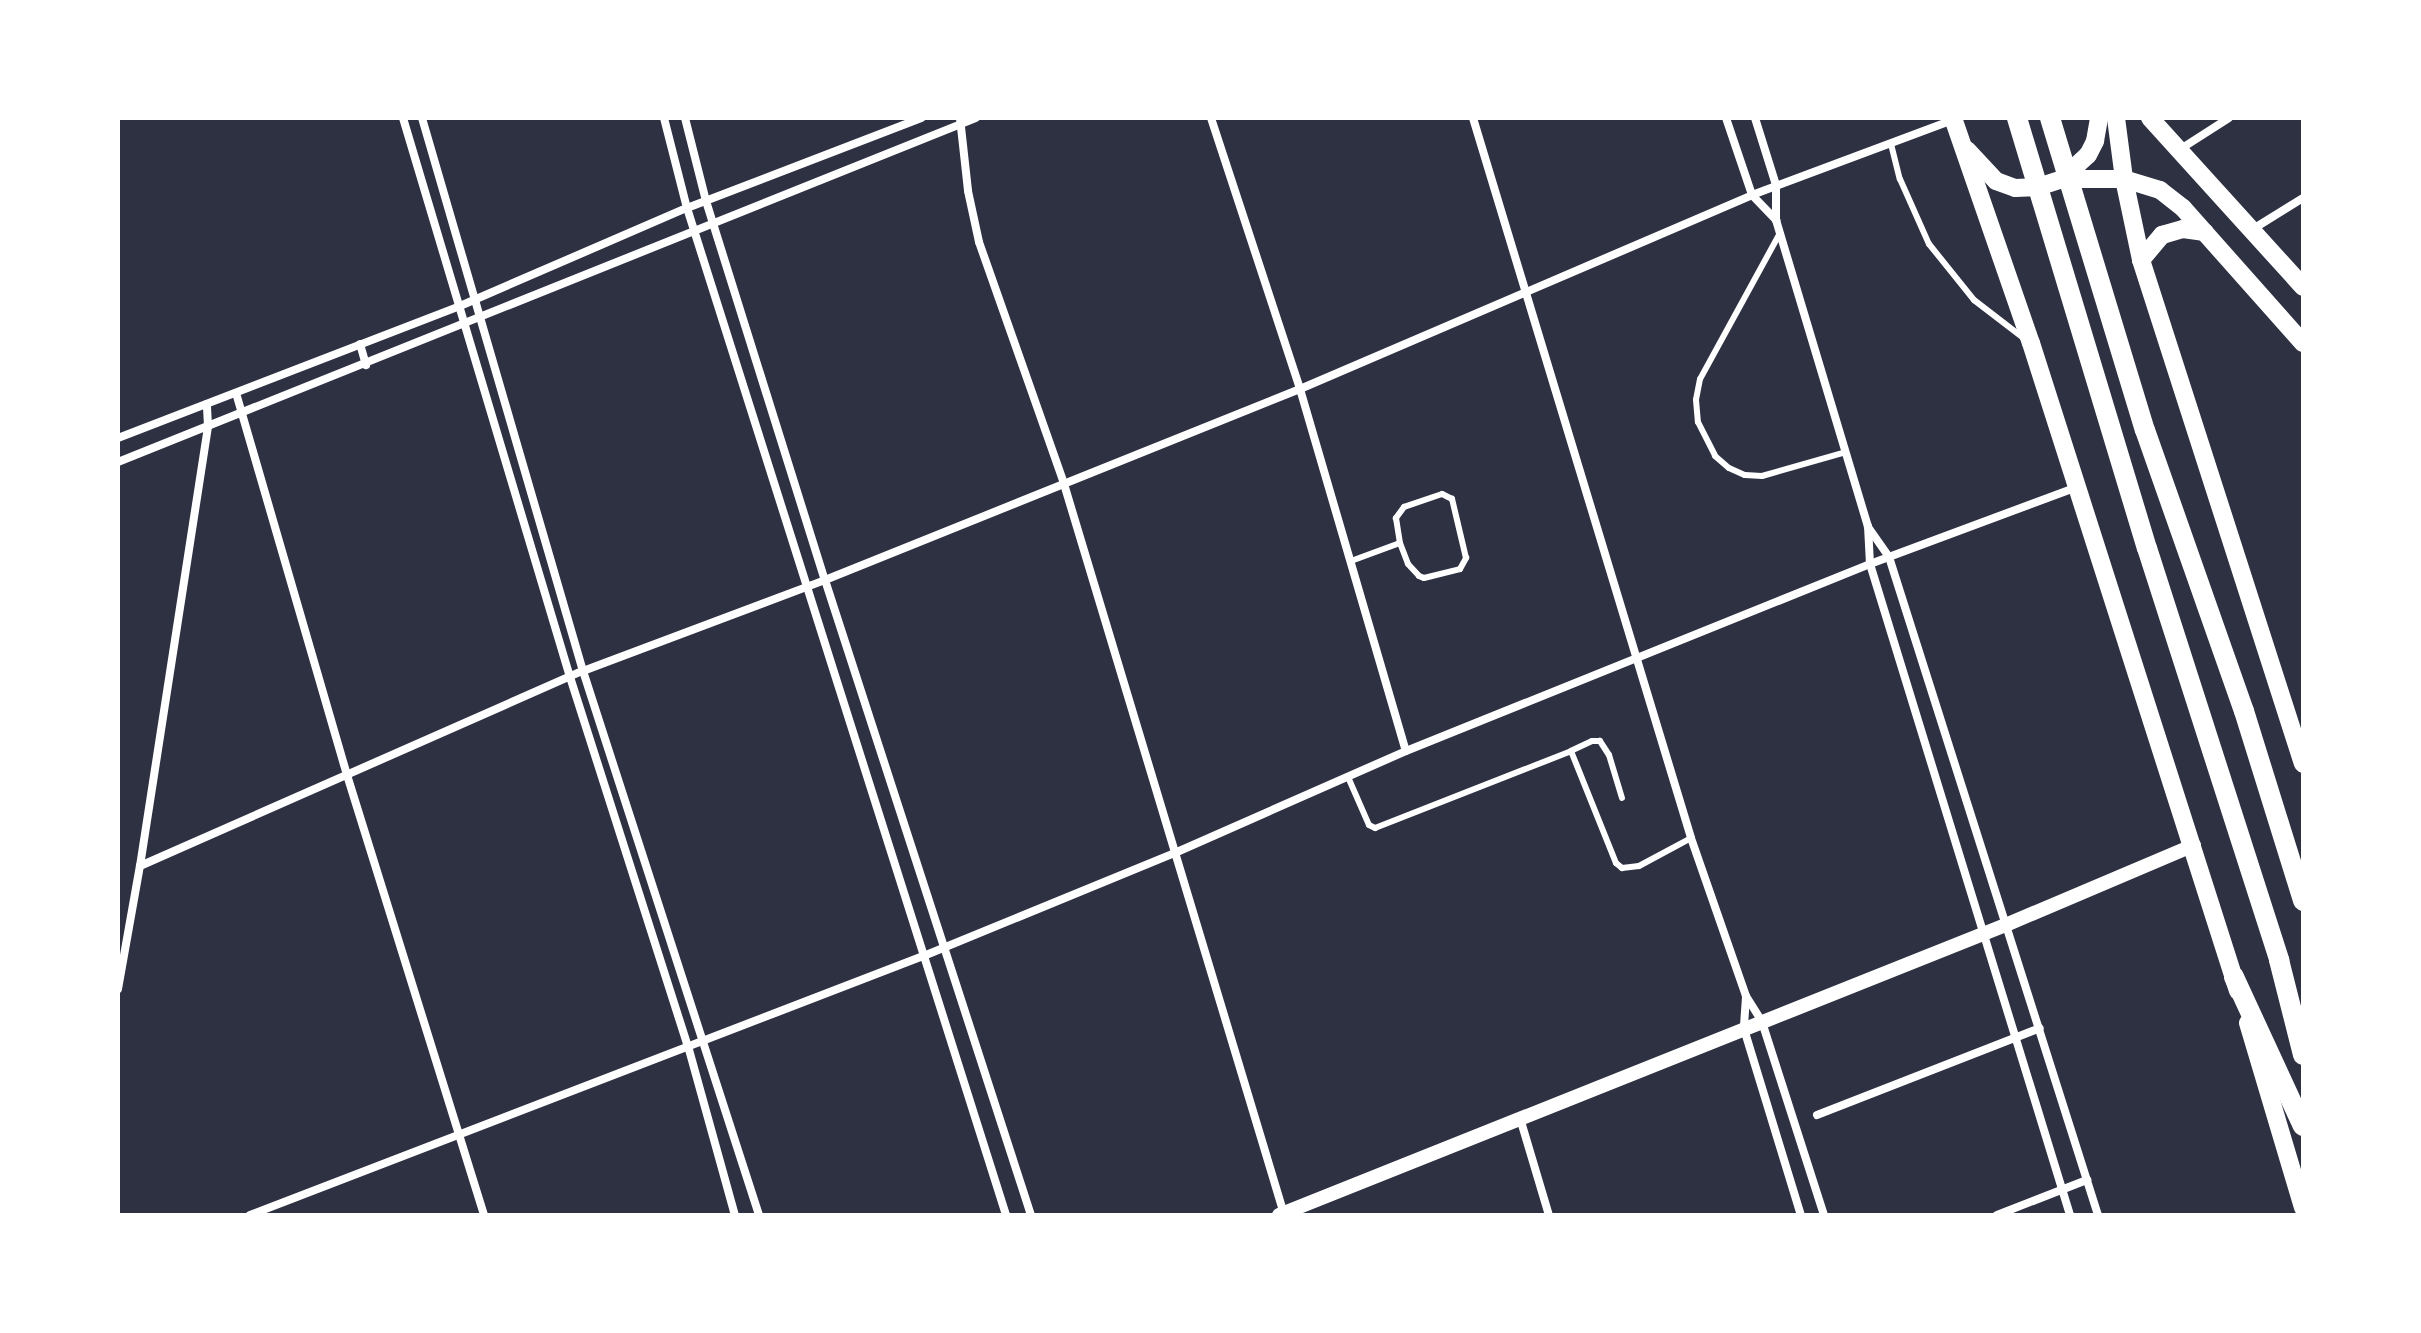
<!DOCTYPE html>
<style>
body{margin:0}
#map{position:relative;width:2421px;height:1333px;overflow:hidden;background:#2d3142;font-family:"Varela Round",sans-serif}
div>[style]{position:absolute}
.service>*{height:6px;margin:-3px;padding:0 3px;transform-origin:3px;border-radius:3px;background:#fff}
.minor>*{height:8px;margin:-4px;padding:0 4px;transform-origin:4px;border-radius:4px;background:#fff}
.tertiary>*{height:14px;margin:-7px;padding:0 7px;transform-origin:7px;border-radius:7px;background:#fff}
.primary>*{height:18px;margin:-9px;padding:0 9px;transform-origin:9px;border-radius:9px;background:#fff}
.trunk>*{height:20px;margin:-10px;padding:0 10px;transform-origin:10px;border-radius:10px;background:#fff}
span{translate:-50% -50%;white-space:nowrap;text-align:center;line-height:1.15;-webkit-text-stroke:8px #fff;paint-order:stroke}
.frame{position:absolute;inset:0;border:120px solid #fff;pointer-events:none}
</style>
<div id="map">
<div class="service">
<div style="left:1891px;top:144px;width:36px;rotate:76deg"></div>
<div style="left:1900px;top:179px;width:71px;rotate:66deg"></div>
<div style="left:1929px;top:244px;width:72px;rotate:51.2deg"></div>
<div style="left:1974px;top:300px;width:61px;rotate:37.6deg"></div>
<div style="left:1780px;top:233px;width:166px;rotate:118.7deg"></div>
<div style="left:1700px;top:379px;width:21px;rotate:101deg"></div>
<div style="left:1696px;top:400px;width:22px;rotate:85deg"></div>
<div style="left:1698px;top:422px;width:38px;rotate:63deg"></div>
<div style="left:1715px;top:456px;width:18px;rotate:41deg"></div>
<div style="left:1729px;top:468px;width:17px;rotate:24deg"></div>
<div style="left:1745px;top:475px;width:17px;rotate:3deg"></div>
<div style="left:1762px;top:476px;width:87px;rotate:-15.9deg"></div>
<div style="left:1351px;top:561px;width:52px;rotate:-20.2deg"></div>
<div style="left:1400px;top:543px;width:22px;rotate:69deg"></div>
<div style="left:1408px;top:564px;width:16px;rotate:47deg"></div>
<div style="left:1419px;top:576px;width:5px;rotate:22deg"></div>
<div style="left:1424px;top:578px;width:37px;rotate:-14deg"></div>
<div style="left:1460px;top:569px;width:13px;rotate:-61deg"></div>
<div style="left:1466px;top:558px;width:61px;rotate:-103.3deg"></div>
<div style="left:1452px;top:499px;width:11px;rotate:-153deg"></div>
<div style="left:1442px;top:494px;width:40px;rotate:161.1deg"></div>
<div style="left:1404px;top:507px;width:14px;rotate:126deg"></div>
<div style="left:1396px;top:518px;width:25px;rotate:81deg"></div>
<div style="left:1348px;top:777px;width:52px;rotate:66.4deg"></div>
<div style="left:1369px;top:825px;width:7px;rotate:27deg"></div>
<div style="left:1375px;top:828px;width:211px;rotate:-21.4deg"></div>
<div style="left:1622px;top:798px;width:45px;rotate:-106.8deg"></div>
<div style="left:1609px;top:755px;width:17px;rotate:-123deg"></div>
<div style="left:1600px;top:741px;width:8px;rotate:180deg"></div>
<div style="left:1592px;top:741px;width:23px;rotate:155deg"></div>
<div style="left:1571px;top:751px;width:121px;rotate:68.1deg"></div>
<div style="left:1616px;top:863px;width:8px;rotate:40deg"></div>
<div style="left:1622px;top:868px;width:17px;rotate:-7deg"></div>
<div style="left:1639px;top:866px;width:59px;rotate:-28.3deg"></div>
</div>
<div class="minor">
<div style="left:403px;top:118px;width:583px;rotate:73.37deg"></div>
<div style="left:570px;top:677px;width:387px;rotate:72.3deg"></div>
<div style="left:688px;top:1046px;width:175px;rotate:74.5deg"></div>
<div style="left:422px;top:118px;width:576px;rotate:73.77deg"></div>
<div style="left:583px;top:671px;width:572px;rotate:72.07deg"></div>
<div style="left:664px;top:118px;width:93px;rotate:75.7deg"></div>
<div style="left:687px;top:208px;width:1056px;rotate:72.42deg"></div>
<div style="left:685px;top:118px;width:86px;rotate:75.8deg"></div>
<div style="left:706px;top:201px;width:397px;rotate:72.6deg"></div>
<div style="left:825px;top:580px;width:668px;rotate:72.03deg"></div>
<div style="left:960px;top:118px;width:73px;rotate:83.7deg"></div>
<div style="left:968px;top:191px;width:52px;rotate:77.8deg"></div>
<div style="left:979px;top:242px;width:256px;rotate:70.6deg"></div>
<div style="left:1064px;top:484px;width:762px;rotate:73.23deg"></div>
<div style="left:1211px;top:118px;width:285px;rotate:71.8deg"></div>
<div style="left:1300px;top:389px;width:377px;rotate:73.7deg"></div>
<div style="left:1473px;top:118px;width:752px;rotate:73.15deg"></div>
<div style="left:1691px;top:838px;width:167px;rotate:70.8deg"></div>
<div style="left:1746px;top:996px;width:31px;rotate:58deg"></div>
<div style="left:1762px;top:1022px;width:203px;rotate:72.2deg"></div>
<div style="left:1726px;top:118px;width:81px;rotate:71.3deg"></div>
<div style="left:1752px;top:195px;width:35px;rotate:46deg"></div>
<div style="left:1755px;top:118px;width:70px;rotate:72.6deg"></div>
<div style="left:1776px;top:185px;width:35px;rotate:90deg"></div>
<div style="left:1776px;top:220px;width:320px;rotate:73.3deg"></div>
<div style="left:1868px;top:526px;width:38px;rotate:87deg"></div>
<div style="left:1870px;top:564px;width:681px;rotate:72.92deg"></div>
<div style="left:2179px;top:150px;width:59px;rotate:-32.6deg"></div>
<div style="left:2253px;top:229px;width:59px;rotate:-31.8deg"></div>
<div style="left:360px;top:344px;width:22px;rotate:74deg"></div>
<div style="left:236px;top:393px;width:398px;rotate:73.8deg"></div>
<div style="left:347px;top:775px;width:461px;rotate:72.7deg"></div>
<div style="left:118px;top:438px;width:367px;rotate:-21.1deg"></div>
<div style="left:460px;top:306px;width:247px;rotate:-23.4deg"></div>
<div style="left:687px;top:208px;width:251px;rotate:-21deg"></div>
<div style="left:118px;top:462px;width:924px;rotate:-21.85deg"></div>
<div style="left:1868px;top:527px;width:37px;rotate:55deg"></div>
<div style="left:1889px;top:557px;width:690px;rotate:72.38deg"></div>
<div style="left:140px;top:866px;width:484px;rotate:-23.8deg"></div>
<div style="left:583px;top:671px;width:259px;rotate:-20.6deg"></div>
<div style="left:825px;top:580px;width:512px;rotate:-21.91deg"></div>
<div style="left:1300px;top:389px;width:492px;rotate:-23.2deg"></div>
<div style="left:1752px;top:195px;width:215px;rotate:-20.5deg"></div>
<div style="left:118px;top:989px;width:125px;rotate:-79.9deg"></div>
<div style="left:140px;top:866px;width:445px;rotate:-81.2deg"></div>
<div style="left:208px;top:426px;width:22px;rotate:-93deg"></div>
<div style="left:1746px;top:997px;width:32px;rotate:94deg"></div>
<div style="left:1744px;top:1029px;width:195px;rotate:73deg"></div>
<div style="left:1817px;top:1115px;width:239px;rotate:-21.3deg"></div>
<div style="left:1520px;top:1118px;width:101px;rotate:73.4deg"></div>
<div style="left:250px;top:1215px;width:724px;rotate:-21.04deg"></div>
<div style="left:926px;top:955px;width:271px;rotate:-22.3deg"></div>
<div style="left:1177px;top:852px;width:250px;rotate:-23.8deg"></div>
<div style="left:1406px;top:751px;width:500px;rotate:-21.95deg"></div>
<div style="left:1870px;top:564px;width:221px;rotate:-20.4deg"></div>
<div style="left:1997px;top:1215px;width:97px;rotate:-21.3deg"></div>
</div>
<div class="tertiary">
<div style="left:1279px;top:1215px;width:785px;rotate:-21.76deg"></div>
<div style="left:2008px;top:924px;width:202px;rotate:-23deg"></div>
</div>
<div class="primary">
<div style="left:1953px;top:118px;width:238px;rotate:70.9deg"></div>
<div style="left:2031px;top:343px;width:680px;rotate:72.28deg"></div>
<div style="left:2116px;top:118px;width:62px;rotate:82.5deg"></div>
<div style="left:2124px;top:179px;width:83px;rotate:78.1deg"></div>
<div style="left:2141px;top:260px;width:529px;rotate:72.18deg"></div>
<div style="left:2150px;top:118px;width:228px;rotate:47.8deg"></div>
<div style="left:1967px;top:150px;width:42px;rotate:46.9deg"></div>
<div style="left:1996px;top:181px;width:20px;rotate:20deg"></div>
<div style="left:2015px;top:188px;width:23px;rotate:-2deg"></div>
<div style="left:2038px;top:187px;width:25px;rotate:-18deg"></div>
<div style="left:2062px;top:179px;width:35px;rotate:-43deg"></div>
<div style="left:2088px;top:155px;width:16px;rotate:-63deg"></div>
<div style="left:2095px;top:141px;width:23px;rotate:-80deg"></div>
<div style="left:2062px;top:179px;width:62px"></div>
<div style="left:2124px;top:179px;width:38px;rotate:17deg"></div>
<div style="left:2160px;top:190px;width:29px;rotate:38deg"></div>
<div style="left:2183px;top:208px;width:181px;rotate:48.4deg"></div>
<div style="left:2141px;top:260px;width:33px;rotate:-50deg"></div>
<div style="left:2162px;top:235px;width:22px;rotate:-16deg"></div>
<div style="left:2183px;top:229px;width:22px;rotate:8deg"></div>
<div style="left:2248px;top:1023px;width:193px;rotate:73.4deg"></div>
</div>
<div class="trunk">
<div style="left:2017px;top:118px;width:449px;rotate:73.2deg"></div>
<div style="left:2147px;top:548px;width:433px;rotate:72.2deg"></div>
<div style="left:2279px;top:960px;width:98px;rotate:75.8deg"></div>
<div style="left:2050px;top:118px;width:326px;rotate:73.1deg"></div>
<div style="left:2145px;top:430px;width:298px;rotate:70.6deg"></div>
<div style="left:2244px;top:711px;width:199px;rotate:72.7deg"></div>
<div style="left:2234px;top:977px;width:164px;rotate:65.2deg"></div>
</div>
<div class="frame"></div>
</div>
